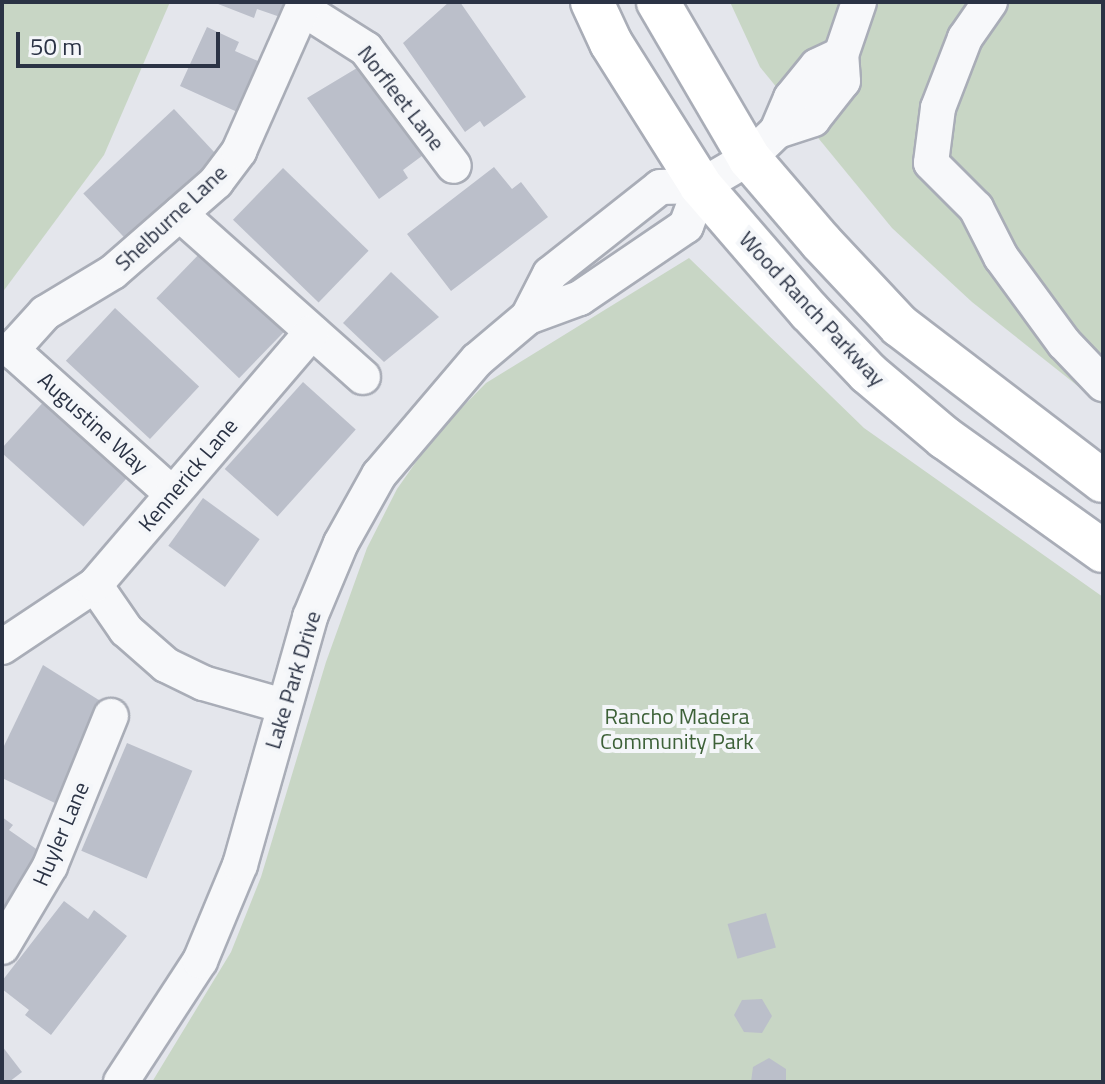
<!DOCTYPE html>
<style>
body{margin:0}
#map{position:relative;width:1105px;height:1084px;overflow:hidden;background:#e4e6ec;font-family:"Titillium Web",sans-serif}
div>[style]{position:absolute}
.green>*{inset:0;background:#c8d6c5}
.building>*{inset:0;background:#bbbfca;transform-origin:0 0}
.roads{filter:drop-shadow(2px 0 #a9adb7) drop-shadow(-2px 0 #a9adb7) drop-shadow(0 2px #a9adb7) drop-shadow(0 -2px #a9adb7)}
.minor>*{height:34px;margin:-17px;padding:0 17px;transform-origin:17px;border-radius:17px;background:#f7f8fa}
.major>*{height:42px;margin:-21px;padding:0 21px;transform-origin:21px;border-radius:21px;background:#fff}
span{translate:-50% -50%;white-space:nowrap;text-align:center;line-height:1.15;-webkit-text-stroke:8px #f4f6f9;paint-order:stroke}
.street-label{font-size:22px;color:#2b3345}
.park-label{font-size:22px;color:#3d6138}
.frame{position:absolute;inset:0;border:4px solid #2b3345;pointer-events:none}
.scale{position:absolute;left:16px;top:32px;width:204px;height:36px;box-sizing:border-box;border:4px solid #2b3345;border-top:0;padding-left:10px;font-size:24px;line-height:28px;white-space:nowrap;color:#2b3345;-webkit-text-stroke:6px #f4f6f9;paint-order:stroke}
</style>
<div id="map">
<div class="green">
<div style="clip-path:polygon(2px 2px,170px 2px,104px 155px,2px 293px)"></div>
<div style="clip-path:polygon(730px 2px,1103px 2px,1103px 406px,972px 302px,892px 228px,760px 67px)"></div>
<div style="clip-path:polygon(689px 258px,864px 428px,1103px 597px,1103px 1082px,152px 1082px,231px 952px,261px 877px,326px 662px,367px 548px,397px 489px,435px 435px,486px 383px)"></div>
</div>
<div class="building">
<div style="clip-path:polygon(213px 2px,292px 2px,286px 19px,257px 9px,254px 18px)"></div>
<div style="clip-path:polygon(449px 2px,460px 2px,526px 97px,484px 127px,480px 121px,465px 132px,403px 43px)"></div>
<div style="clip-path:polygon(207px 27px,239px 42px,235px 51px,267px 65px,244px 115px,180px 86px)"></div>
<div style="clip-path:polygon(367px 62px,430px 150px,403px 170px,408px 178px,379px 199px,307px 98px)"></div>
<div style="left:174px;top:109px;width:71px;height:124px;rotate:47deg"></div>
<div style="clip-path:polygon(494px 167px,512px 189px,521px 182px,548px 217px,451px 291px,407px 234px)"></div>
<div style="left:283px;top:168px;width:119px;height:72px;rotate:44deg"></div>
<div style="left:205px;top:248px;width:115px;height:70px;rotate:44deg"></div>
<div style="clip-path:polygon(391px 272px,439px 317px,384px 362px,343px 323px)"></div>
<div style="left:115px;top:308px;width:115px;height:72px;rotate:43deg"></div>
<div style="left:303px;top:382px;width:71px;height:117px;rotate:42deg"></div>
<div style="left:47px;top:398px;width:113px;height:71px;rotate:42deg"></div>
<div style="left:203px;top:498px;width:70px;height:59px;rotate:36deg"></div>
<div style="clip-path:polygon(43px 665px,102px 702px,55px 803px,2px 778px,2px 750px)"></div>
<div style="left:127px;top:743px;width:71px;height:117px;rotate:23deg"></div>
<div style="clip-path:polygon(2px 817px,13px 825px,9px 830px,42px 853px,2px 909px)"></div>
<div style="clip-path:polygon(64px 901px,88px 919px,94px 910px,127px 936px,51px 1035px,25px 1015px,29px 1010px,2px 989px,2px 981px)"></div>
<div style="left:766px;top:913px;width:36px;height:40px;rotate:74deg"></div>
<div style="clip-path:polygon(762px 999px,772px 1016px,762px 1033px,744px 1032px,734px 1015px,742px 1000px)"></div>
<div style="clip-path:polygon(2px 1046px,22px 1072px,9px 1082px,2px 1082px)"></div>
<div style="clip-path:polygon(769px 1058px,786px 1069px,786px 1082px,751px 1082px,753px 1067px)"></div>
</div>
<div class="roads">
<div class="minor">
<div style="left:990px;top:2px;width:44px;rotate:124.8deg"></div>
<div style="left:965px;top:38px;width:75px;rotate:111.1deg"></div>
<div style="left:938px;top:108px;width:55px;rotate:97.3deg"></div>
<div style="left:931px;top:163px;width:64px;rotate:45deg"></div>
<div style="left:976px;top:208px;width:55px;rotate:63deg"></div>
<div style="left:1001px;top:257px;width:107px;rotate:53.8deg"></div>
<div style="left:1064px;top:343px;width:57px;rotate:46.4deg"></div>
<div style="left:303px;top:9px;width:75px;rotate:32.4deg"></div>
<div style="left:366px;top:49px;width:146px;rotate:53.1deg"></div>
<div style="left:777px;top:131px;width:38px;rotate:-18deg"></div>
<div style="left:813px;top:119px;width:48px;rotate:-51.7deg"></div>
<div style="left:843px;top:81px;width:26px;rotate:-94deg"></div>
<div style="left:841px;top:55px;width:56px;rotate:-71.2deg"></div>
<div style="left:180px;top:214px;width:245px;rotate:41.7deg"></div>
<div style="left:528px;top:317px;width:48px;rotate:-62.9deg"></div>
<div style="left:550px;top:274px;width:140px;rotate:-38.3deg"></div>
<div style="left:660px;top:187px;width:41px;rotate:-1.4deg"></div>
<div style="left:701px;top:186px;width:56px;rotate:-30.3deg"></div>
<div style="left:749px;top:158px;width:39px;rotate:-44deg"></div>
<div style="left:777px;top:131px;width:36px;rotate:-67deg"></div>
<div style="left:791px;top:98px;width:41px;rotate:-50.9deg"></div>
<div style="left:817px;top:66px;width:26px;rotate:-25deg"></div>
<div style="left:170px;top:492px;width:207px;rotate:-138.1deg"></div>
<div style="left:16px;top:354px;width:10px;rotate:-84deg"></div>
<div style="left:17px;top:344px;width:42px;rotate:-47.9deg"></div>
<div style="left:45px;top:313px;width:79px;rotate:-31.1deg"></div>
<div style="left:113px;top:272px;width:137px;rotate:-41.1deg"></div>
<div style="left:216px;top:182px;width:39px;rotate:-53deg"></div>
<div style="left:239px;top:151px;width:163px;rotate:-66.1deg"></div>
<div style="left:95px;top:585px;width:55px;rotate:55.4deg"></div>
<div style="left:126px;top:630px;width:53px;rotate:41.2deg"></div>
<div style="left:166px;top:665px;width:41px;rotate:25.9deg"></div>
<div style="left:203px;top:683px;width:84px;rotate:15.9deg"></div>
<div style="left:2px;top:647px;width:112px;rotate:-33.7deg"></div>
<div style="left:95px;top:585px;width:333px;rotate:-49.4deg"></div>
<div style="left:2px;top:947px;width:94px;rotate:-59.3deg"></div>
<div style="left:50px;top:866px;width:162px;rotate:-67.9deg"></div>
<div style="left:121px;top:1082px;width:145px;rotate:-56.9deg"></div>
<div style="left:200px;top:961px;width:104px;rotate:-67.4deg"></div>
<div style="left:240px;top:865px;width:258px;rotate:-74.2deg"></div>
<div style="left:310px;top:617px;width:80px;rotate:-67.3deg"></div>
<div style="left:341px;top:543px;width:78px;rotate:-60.8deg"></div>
<div style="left:379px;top:475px;width:151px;rotate:-49.6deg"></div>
<div style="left:477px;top:360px;width:67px;rotate:-40.1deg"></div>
<div style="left:528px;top:317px;width:55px;rotate:-20.1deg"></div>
<div style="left:580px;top:298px;width:128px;rotate:-34.2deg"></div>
<div style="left:686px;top:226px;width:43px;rotate:-69.4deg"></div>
</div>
<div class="major">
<div style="left:592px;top:2px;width:45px;rotate:65.1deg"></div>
<div style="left:611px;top:43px;width:169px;rotate:57.8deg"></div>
<div style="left:701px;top:186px;width:165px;rotate:49.2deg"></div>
<div style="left:809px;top:311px;width:86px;rotate:46.4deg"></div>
<div style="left:868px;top:373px;width:101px;rotate:40.2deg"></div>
<div style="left:945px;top:438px;width:194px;rotate:35.6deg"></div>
<div style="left:658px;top:2px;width:181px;rotate:59.7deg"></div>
<div style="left:749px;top:158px;width:111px;rotate:49.4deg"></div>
<div style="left:821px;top:242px;width:115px;rotate:46.8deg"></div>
<div style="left:900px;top:326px;width:255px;rotate:37.4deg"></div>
</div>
</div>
<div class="street-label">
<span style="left:401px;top:98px;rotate:52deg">Norfleet Lane</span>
<span style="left:171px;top:218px;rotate:-43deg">Shelburne Lane</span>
<span style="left:812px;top:309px;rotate:47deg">Wood Ranch Parkway</span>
<span style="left:93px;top:423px;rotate:42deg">Augustine Way</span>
<span style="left:188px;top:475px;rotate:-50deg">Kennerick Lane</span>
<span style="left:293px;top:680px;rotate:-73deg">Lake Park Drive</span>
<span style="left:61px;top:834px;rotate:-67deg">Huyler Lane</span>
</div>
<div class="park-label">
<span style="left:677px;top:729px">Rancho Madera<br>Community Park</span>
</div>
<div class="frame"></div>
<div class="scale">50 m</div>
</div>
